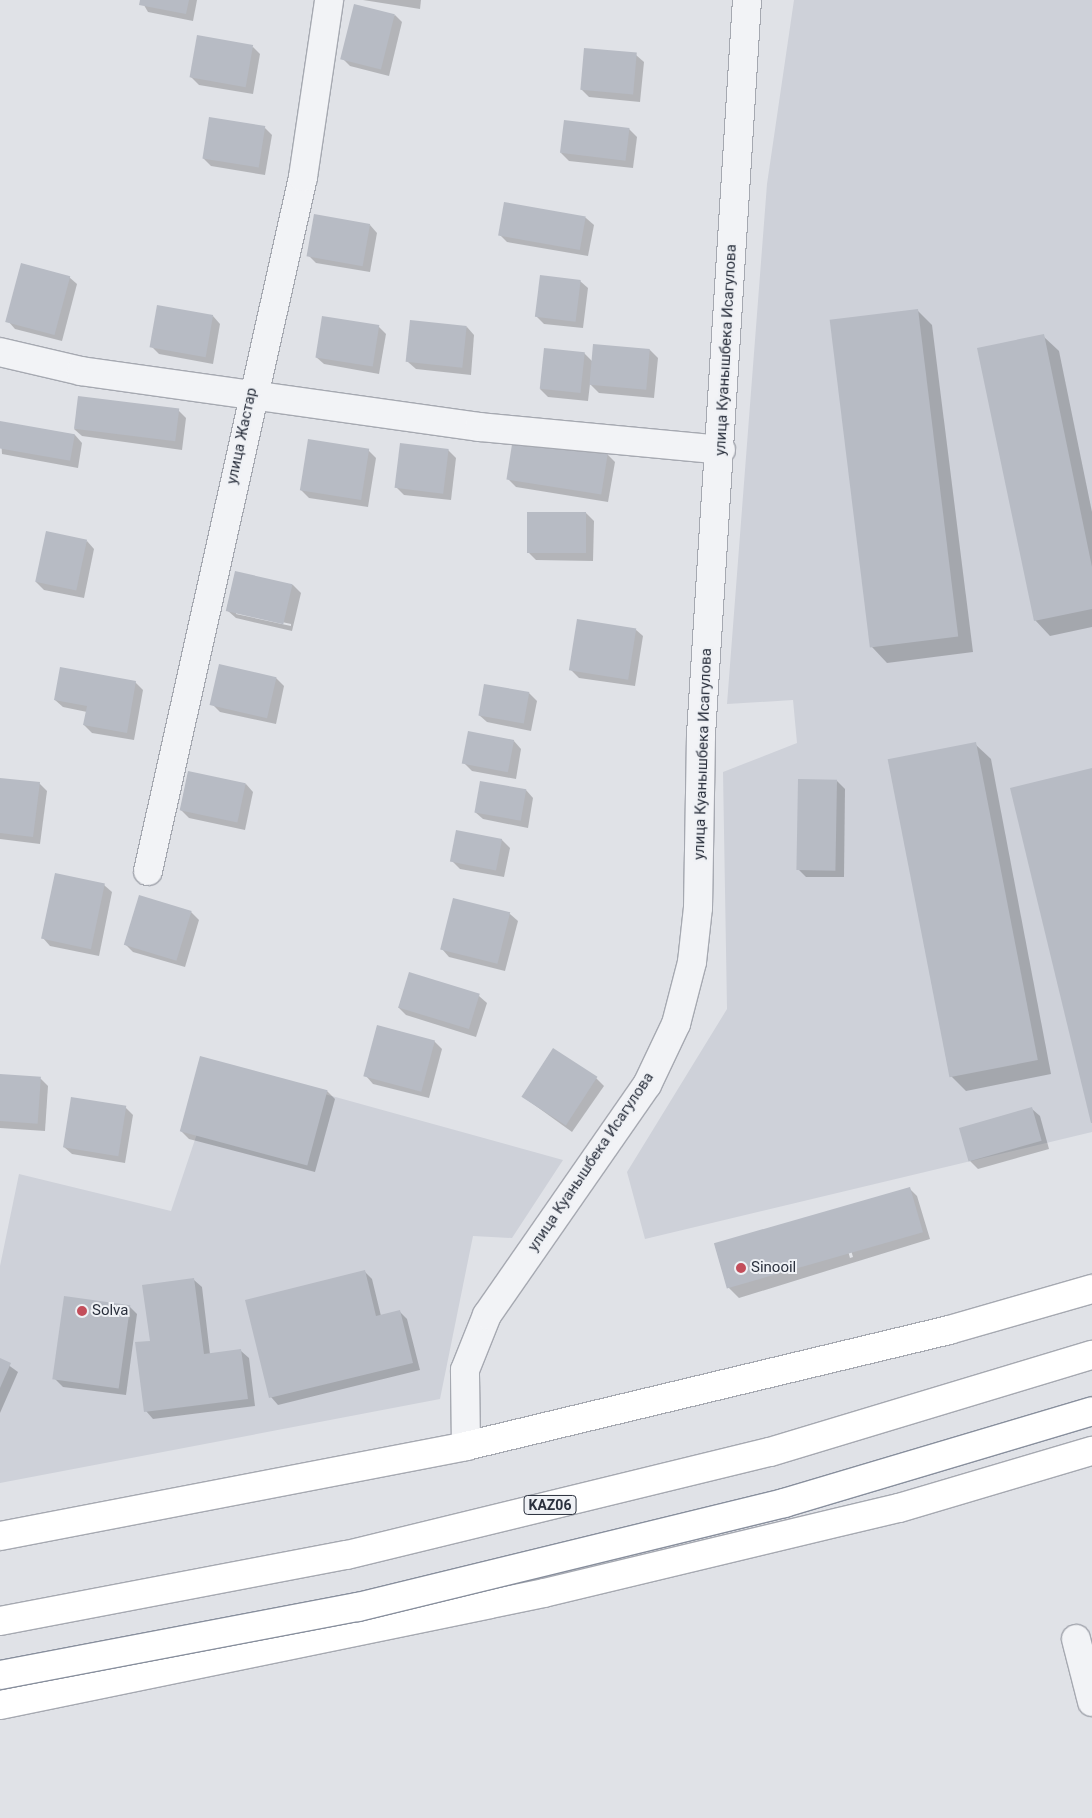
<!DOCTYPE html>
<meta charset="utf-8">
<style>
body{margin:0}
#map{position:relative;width:1092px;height:1818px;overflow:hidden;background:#e0e2e7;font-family:Roboto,sans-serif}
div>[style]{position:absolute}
.built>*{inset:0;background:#ced1d9}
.shadow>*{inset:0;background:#0003}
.building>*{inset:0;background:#b7bbc4;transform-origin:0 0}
.roads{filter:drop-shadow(1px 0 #a6a9b1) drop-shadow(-1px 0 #a6a9b1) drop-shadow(0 1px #a6a9b1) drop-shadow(0 -1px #a6a9b1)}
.street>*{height:28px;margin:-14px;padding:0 14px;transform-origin:14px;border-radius:14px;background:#f2f3f6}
.secondary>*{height:28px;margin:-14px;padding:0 14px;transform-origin:14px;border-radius:14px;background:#fff}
.highway>*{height:28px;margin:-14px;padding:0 14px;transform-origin:14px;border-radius:14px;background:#fff}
.bridges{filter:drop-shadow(1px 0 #888f9d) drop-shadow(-1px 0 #888f9d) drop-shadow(0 1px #888f9d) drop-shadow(0 -1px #888f9d)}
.highway-bridge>*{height:28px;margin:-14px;padding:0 14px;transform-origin:14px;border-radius:14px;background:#fff}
.dots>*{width:14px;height:14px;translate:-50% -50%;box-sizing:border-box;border:2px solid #eff1f5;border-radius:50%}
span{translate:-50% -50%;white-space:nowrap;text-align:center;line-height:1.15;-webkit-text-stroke:4px #eff1f5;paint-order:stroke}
.shield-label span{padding:1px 4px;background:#eff1f5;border:1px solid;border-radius:4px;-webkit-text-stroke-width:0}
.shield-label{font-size:14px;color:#2a303d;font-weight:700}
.street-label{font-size:15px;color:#2a303d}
.poi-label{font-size:15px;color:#2a303d}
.left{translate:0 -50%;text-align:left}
</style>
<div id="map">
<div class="built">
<div style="clip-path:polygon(794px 0,1092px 0,1092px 1132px,645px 1239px,627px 1172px,727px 1009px,723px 772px,797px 743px,793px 700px,727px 704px,767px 184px)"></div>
<div style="clip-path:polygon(220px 1065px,563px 1160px,512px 1238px,473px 1236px,440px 1399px,0 1483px,0 1266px,19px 1174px,171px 1211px)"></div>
</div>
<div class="shadow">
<div style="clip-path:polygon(141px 0,197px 0,193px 21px,148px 12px)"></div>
<div style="clip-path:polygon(363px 0,421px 0,420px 9px)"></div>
<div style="clip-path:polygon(395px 15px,402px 22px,389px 76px,350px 66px,342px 58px)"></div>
<div style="clip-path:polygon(253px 47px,260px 54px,253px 94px,199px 85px,191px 77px)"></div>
<div style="clip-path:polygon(636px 55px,644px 62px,640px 102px,589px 97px,581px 89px)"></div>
<div style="clip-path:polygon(265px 128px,272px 135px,265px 175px,211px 166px,203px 158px)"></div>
<div style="clip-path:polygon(629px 129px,637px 137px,633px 168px,569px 161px,561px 153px)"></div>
<div style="clip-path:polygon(505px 203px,586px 218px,594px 225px,588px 256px,507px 242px,499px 234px)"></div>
<div style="clip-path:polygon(370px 225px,377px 233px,370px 272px,316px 263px,308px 255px)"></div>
<div style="clip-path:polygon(69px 277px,77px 284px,62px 341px,15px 329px,8px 321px)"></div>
<div style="clip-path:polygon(580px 281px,588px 288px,583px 328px,544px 324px,536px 316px)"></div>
<div style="clip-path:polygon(917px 310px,932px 325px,973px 652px,887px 663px,872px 647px)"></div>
<div style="clip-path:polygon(213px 316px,220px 324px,213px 364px,159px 354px,151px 346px)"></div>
<div style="clip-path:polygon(378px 326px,386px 334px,379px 374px,324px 364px,316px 357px)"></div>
<div style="clip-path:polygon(467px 327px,474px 335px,471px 375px,416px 369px,408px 362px)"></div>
<div style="clip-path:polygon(1043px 336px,1059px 351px,1092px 512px,1092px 627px,1050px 636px,1035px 620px)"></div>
<div style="clip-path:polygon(650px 350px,658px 358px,654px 398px,599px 393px,590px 384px,588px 401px,548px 397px,540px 389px,584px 353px,593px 362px)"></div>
<div style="clip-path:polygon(178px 410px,186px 418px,182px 450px,82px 436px,74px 429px)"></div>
<div style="clip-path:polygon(0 422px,75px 435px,82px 443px,78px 468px,2px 454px)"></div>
<div style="clip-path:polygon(368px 450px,376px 458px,368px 507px,309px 498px,301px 490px)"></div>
<div style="clip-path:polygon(448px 450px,456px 458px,451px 500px,404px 495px,396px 487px)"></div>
<div style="clip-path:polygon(607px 454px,615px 462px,608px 502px,516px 487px,508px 479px)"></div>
<div style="clip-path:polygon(586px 513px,594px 521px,593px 561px,536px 560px,528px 552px)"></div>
<div style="clip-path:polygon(87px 541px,94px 549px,84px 598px,44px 590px,36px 582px)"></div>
<div style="clip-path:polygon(evenodd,236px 573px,293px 585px,301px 593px,292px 631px,236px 618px,228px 611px,236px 573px,236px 612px,291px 624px,291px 626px,236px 614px,236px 612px)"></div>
<div style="clip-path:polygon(635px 629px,643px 636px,635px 686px,579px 678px,571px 670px)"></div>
<div style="clip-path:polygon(276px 678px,284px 686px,276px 724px,220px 712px,212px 704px)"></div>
<div style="clip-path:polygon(135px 682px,143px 690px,134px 740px,92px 733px,84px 725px,87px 712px,63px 707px,55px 700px)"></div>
<div style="clip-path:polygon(529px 693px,537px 701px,531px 731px,487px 722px,479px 715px)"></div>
<div style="clip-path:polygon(514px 741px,521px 749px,516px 779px,472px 771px,464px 763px)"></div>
<div style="clip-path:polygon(975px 744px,991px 759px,1051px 1074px,966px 1091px,951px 1076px)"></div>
<div style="clip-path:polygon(0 779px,39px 783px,47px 791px,40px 844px,0 839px)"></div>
<div style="clip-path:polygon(837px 781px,845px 789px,844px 877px,806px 877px,798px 869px)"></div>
<div style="clip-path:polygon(246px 784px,253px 792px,245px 830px,189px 818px,181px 810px)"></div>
<div style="clip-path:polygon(526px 790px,533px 798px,528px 828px,483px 819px,475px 812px)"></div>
<div style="clip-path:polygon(457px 832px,502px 840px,510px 848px,504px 877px,460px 869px,452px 861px)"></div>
<div style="clip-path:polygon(104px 885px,112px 892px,99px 956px,50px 946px,43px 938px)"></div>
<div style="clip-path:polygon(454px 899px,510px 914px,518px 921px,505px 971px,449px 957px,442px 949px)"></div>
<div style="clip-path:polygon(191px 912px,199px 920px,185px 967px,133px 952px,125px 944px)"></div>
<div style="clip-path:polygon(479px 996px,487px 1003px,476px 1037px,406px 1015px,398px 1007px)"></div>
<div style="clip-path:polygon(434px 1041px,442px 1049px,429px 1098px,373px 1084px,366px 1076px)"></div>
<div style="clip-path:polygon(0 1075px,41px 1079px,48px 1086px,45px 1131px,0 1128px)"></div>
<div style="clip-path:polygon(596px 1078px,604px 1086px,572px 1132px,522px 1096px)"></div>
<div style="clip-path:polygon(327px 1091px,335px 1099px,315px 1172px,189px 1139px,181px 1131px)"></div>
<div style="clip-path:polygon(125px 1107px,133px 1115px,125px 1163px,72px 1154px,64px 1147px)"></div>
<div style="clip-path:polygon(1032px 1109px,1040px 1116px,1049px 1149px,978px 1169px,970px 1161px)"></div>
<div style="clip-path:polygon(evenodd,910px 1189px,917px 1196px,930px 1239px,739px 1298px,727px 1286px,715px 1245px,910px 1189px,840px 1223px,843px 1223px,853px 1257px,850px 1258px,840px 1223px)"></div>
<div style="clip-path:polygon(364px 1271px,372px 1279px,381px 1316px,399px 1311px,407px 1319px,420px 1370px,278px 1405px,271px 1397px)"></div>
<div style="clip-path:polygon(194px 1280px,202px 1287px,210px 1354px,241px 1351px,249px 1358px,255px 1406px,153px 1419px,146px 1411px,151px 1342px)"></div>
<div style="clip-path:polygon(129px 1306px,137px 1314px,126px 1395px,63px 1387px,55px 1379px)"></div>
<div style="clip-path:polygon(0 1359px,18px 1372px,0 1413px)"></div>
</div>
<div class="building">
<div style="clip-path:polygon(140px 0,189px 0,186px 14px,139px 5px)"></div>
<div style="left:354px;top:4px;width:42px;height:57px;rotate:14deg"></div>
<div style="left:197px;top:35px;width:57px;height:43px;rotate:10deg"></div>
<div style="left:584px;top:48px;width:53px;height:42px;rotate:5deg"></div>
<div style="left:209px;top:117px;width:57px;height:42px;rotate:9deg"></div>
<div style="left:564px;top:120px;width:66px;height:33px;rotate:7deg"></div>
<div style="left:504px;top:202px;width:83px;height:34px;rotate:10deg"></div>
<div style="left:314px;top:214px;width:57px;height:43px;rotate:10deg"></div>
<div style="left:21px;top:263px;width:51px;height:61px;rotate:15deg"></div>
<div style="left:540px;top:275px;width:41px;height:42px;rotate:7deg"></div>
<div style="left:157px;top:305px;width:57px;height:43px;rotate:10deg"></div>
<div style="left:918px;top:309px;width:330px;height:89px;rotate:83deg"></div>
<div style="left:322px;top:316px;width:58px;height:42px;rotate:9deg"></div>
<div style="left:410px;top:320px;width:57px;height:42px;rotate:6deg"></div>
<div style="clip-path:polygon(1044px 334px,1092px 567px,1092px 609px,1034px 621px,977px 348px)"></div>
<div style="left:593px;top:344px;width:57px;height:41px;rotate:5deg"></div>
<div style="left:544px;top:348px;width:41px;height:41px;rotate:6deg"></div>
<div style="left:78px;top:396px;width:102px;height:33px;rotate:7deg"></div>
<div style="left:0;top:421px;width:76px;height:27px;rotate:10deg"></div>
<div style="left:513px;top:438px;width:96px;height:42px;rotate:9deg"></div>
<div style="left:308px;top:439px;width:62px;height:52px;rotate:9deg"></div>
<div style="left:400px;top:443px;width:49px;height:45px;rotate:7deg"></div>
<div style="left:527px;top:512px;width:59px;height:41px"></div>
<div style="left:46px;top:531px;width:42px;height:52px;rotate:12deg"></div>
<div style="left:235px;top:571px;width:59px;height:41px;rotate:13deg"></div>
<div style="left:577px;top:619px;width:60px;height:52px;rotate:9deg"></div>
<div style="left:219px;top:664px;width:59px;height:42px;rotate:13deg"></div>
<div style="clip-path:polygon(60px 667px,136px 681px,127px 733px,83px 725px,87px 706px,54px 700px)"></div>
<div style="left:484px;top:684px;width:46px;height:32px;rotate:10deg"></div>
<div style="left:468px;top:731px;width:47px;height:33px;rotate:11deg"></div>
<div style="left:976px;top:742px;width:324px;height:90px;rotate:79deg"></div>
<div style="clip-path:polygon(1092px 768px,1092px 1123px,1091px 1123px,1010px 788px)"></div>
<div style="left:188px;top:771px;width:59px;height:40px;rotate:12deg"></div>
<div style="clip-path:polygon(0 778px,40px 782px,33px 837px,0 833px)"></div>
<div style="left:798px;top:779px;width:39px;height:91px;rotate:1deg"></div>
<div style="left:480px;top:781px;width:47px;height:32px;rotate:10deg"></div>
<div style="left:456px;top:830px;width:47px;height:32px;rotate:11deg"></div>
<div style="left:55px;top:873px;width:51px;height:67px;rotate:12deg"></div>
<div style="left:139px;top:895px;width:55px;height:52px;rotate:17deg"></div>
<div style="left:453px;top:898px;width:59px;height:53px;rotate:14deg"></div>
<div style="left:409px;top:972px;width:74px;height:37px;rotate:17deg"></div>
<div style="left:377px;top:1025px;width:60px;height:53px;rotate:15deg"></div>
<div style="left:553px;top:1048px;width:53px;height:58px;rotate:33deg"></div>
<div style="left:200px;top:1056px;width:132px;height:78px;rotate:15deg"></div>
<div style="left:0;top:1074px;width:41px;height:47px;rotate:4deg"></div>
<div style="left:71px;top:1097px;width:56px;height:51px;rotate:9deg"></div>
<div style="left:1032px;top:1107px;width:35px;height:76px;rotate:74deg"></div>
<div style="left:910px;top:1187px;width:47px;height:204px;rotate:74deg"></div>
<div style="clip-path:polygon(365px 1270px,376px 1316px,400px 1310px,413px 1363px,269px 1398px,245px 1300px)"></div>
<div style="clip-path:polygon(194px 1278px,204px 1354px,241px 1349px,248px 1399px,144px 1412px,135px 1342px,150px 1341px,142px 1285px)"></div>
<div style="left:64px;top:1296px;width:67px;height:84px;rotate:8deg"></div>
<div style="clip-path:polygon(0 1358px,11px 1363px,0 1388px)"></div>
</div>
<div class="roads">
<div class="street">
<div style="left:0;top:352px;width:83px;rotate:13.2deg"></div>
<div style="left:81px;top:371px;width:402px;rotate:8deg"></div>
<div style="left:479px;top:427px;width:243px;rotate:5.4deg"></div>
<div style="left:148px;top:871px;width:711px;rotate:-77.41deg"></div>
<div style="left:303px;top:177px;width:179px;rotate:-81.6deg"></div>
<div style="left:466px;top:1446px;width:76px;rotate:-90.8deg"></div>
<div style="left:465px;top:1370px;width:59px;rotate:-68.2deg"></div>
<div style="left:487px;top:1315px;width:280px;rotate:-55.2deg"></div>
<div style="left:647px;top:1085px;width:68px;rotate:-64.6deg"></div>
<div style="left:676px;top:1024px;width:64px;rotate:-75.5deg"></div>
<div style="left:692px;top:962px;width:54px;rotate:-83.7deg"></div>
<div style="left:698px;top:908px;width:173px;rotate:-89deg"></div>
<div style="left:701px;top:735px;width:736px;rotate:-86.42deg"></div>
<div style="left:1076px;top:1639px;width:65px;rotate:75.7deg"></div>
</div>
<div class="secondary">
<div style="left:0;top:1536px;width:475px;rotate:-10.9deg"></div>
<div style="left:466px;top:1446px;width:497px;rotate:-13.5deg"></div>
<div style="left:949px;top:1330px;width:149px;rotate:-16deg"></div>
<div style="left:0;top:1705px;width:555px;rotate:-11.63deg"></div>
<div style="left:544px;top:1593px;width:365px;rotate:-13.5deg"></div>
<div style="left:899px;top:1508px;width:201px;rotate:-16.5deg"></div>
</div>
<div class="highway">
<div style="left:0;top:1621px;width:353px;rotate:-10.8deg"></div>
<div style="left:347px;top:1555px;width:435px;rotate:-13.7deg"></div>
<div style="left:770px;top:1452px;width:336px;rotate:-16.8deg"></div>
</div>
</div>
<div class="bridges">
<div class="highway-bridge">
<div style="left:0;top:1675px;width:364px;rotate:-10.8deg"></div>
<div style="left:358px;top:1607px;width:439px;rotate:-13.7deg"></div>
<div style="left:784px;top:1503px;width:321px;rotate:-16.6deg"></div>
</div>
</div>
<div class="dots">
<div style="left:741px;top:1268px;background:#c34e5b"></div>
<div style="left:82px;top:1311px;background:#c34e5b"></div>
</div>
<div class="shield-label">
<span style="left:550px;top:1505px">KАZ06</span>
</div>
<div class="street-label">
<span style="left:726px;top:350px;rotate:-87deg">улица Куанышбека Исагулова</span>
<span style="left:242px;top:436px;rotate:-78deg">улица Жастар</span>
<span style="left:703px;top:754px;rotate:-88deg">улица Куанышбека Исагулова</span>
<span style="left:591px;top:1162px;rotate:-56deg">улица Куанышбека Исагулова</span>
</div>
<div class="poi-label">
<span class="left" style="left:751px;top:1268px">Sinooil</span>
<span class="left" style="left:92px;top:1311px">Solva</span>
</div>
</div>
